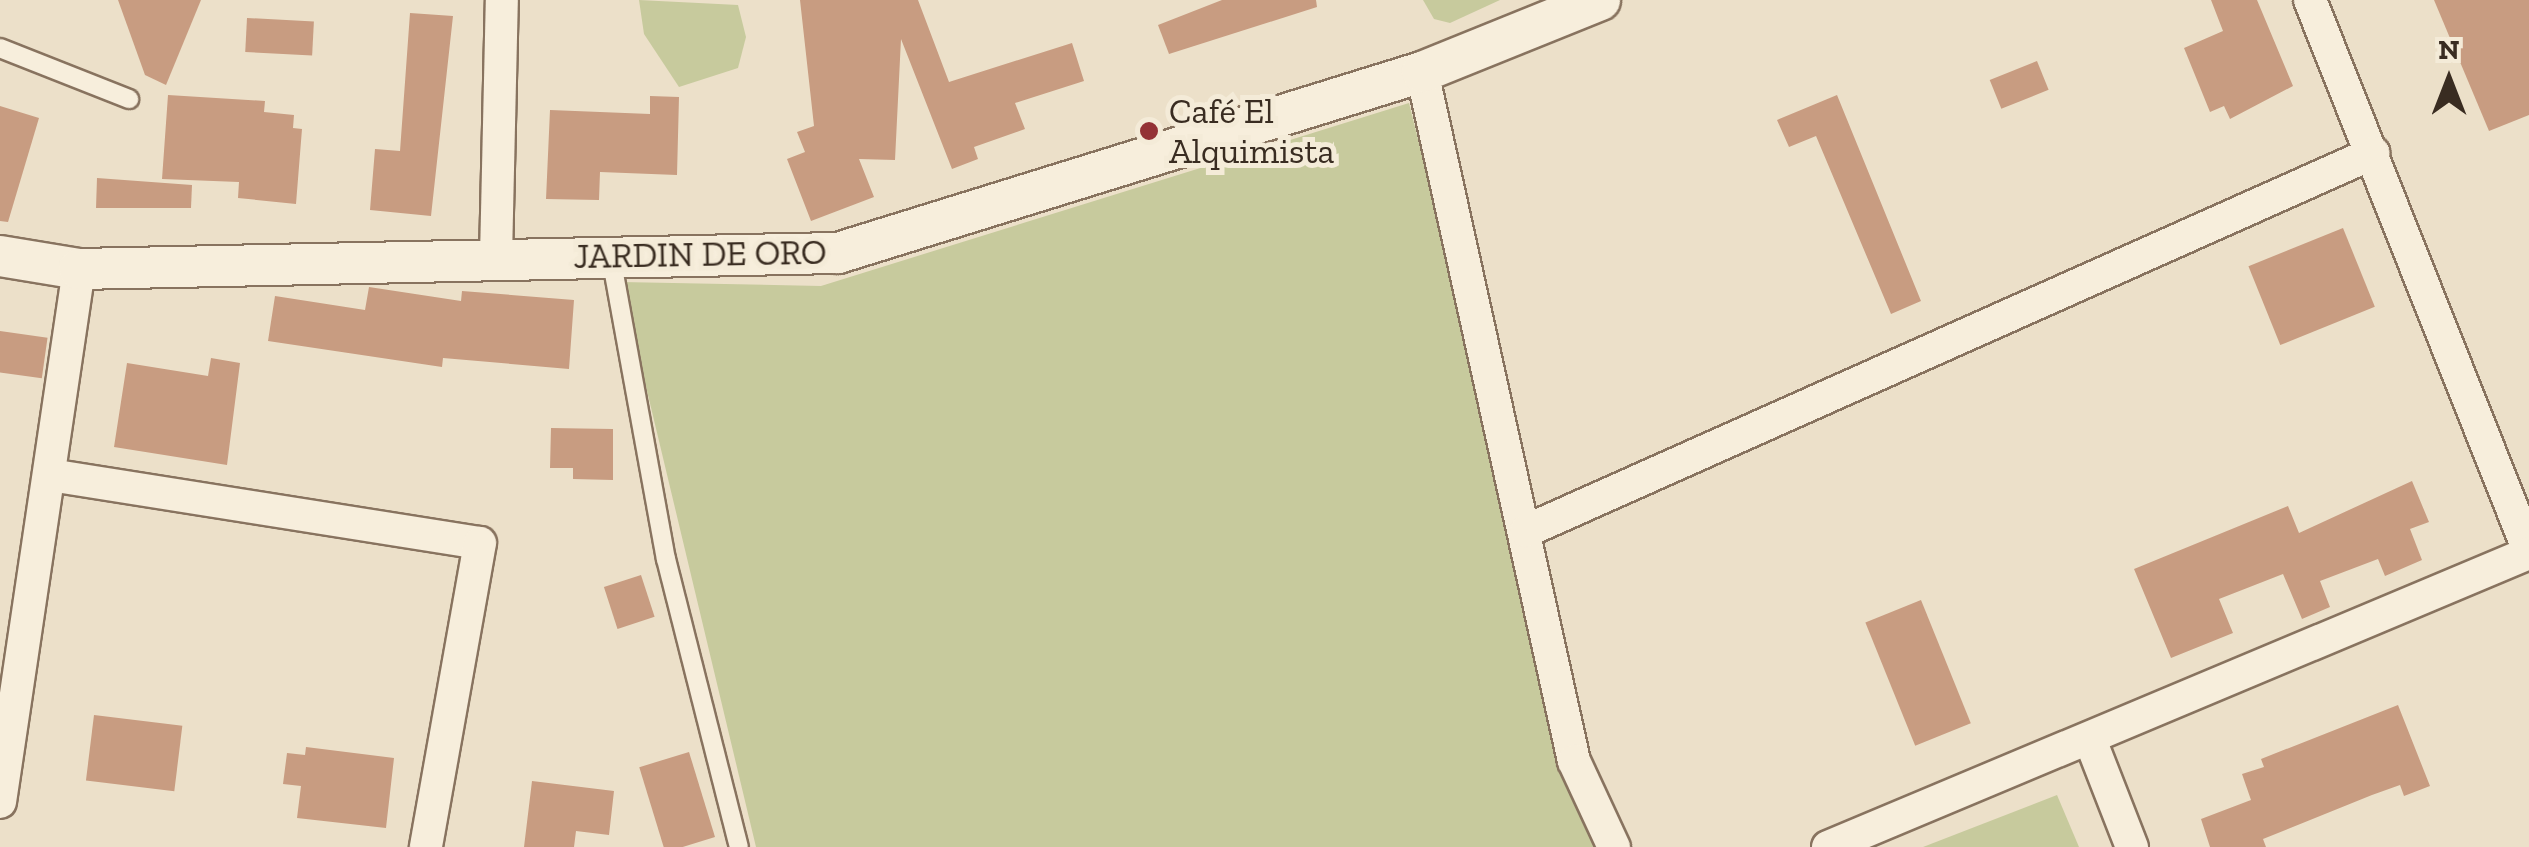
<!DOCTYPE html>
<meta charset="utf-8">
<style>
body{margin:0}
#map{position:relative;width:2529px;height:847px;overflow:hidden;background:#ece0c9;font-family:"Zilla Slab",serif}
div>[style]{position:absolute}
.green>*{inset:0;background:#c7ca9d}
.building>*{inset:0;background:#c89c81;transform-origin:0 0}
.roads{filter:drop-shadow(2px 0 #88735f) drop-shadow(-2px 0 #88735f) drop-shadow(0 2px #88735f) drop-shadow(0 -2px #88735f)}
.service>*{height:18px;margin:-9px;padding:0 9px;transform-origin:9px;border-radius:9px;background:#f7eedc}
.minor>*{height:32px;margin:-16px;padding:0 16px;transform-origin:16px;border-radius:16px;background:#f7eedc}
.tertiary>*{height:40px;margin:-20px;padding:0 20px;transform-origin:20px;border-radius:20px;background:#f7eedc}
.dots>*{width:28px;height:28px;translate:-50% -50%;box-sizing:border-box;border:5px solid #f4ebd8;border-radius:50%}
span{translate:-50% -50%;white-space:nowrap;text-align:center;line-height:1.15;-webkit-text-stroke:10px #f4ebd8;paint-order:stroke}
.poi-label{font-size:35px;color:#392c21}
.left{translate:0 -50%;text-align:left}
.street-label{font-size:35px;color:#392c21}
.north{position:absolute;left:2399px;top:30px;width:100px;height:100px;-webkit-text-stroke:8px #f4ebd8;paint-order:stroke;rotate:0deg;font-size:28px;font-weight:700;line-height:40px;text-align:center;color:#392c21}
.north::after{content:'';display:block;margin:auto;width:35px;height:45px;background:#392c21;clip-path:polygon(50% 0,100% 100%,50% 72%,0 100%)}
</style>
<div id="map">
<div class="green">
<div style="clip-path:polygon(639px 0,738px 5px,746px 37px,738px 68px,679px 87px,644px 34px)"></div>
<div style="clip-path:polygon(1423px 0,1500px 0,1450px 23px,1434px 19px)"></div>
<div style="clip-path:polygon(1409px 103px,1594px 847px,756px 847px,621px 282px,821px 286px)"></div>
<div style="clip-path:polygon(2057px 795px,2079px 847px,1923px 847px)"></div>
</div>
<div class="building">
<div style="clip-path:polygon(118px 0,201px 0,166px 85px,145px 75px)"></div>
<div style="clip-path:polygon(800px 0,918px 0,949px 82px,1072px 43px,1084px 81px,1015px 103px,1025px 129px,974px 147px,978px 159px,952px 169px,901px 39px,895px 160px,859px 159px,874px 197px,811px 221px,787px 159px,805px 152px,797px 132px,814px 126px)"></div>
<div style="clip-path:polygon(1222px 0,1316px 0,1317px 7px,1169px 54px,1158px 25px)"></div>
<div style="clip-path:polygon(2211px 0,2257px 0,2293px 86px,2230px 119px,2224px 106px,2210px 112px,2184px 48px,2223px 31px)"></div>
<div style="clip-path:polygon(2434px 0,2529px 0,2529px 115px,2489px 131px)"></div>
<div style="clip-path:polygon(410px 13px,453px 16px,431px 216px,370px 210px,375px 149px,400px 151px)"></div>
<div style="left:247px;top:18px;width:67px;height:34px;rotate:3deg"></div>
<div style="left:2037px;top:61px;width:31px;height:51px;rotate:68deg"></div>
<div style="clip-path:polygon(168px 95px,265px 101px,264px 112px,294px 115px,293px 128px,302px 129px,296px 204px,238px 198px,239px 182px,162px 179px)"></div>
<div style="clip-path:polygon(1837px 95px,1921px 301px,1891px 314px,1816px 136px,1789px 147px,1777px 120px)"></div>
<div style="clip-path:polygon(650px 96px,679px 97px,677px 175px,600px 172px,599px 200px,546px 199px,550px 110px,650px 114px)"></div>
<div style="clip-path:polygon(0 106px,39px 118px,8px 222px,0 221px)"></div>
<div style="clip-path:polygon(97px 178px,192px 185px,191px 208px,96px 208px)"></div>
<div style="left:2343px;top:228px;width:85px;height:102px;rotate:68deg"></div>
<div style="clip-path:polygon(369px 287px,461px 301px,462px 291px,574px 300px,569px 369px,443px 358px,442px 367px,268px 341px,275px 296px,365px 310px)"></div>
<div style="left:0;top:331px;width:48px;height:41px;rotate:8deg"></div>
<div style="clip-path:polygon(211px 358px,240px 363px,227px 465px,114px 447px,127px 363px,208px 376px)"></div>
<div style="clip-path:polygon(551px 428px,613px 429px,613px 480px,573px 479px,573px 468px,550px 468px)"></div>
<div style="clip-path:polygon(2412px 481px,2429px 522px,2410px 529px,2422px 560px,2385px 576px,2378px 559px,2320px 581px,2330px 607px,2302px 619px,2283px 574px,2219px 599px,2233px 633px,2171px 658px,2134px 569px,2288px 506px,2299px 533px)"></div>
<div style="left:641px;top:575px;width:44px;height:39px;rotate:72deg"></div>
<div style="left:1921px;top:600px;width:133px;height:60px;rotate:68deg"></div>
<div style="clip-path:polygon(2398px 705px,2430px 786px,2404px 796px,2400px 785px,2372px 795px,2263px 839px,2266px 847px,2210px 847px,2201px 819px,2251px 800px,2242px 774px,2264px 767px,2261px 759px)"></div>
<div style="left:94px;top:715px;width:89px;height:66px;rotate:7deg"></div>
<div style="clip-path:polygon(306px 747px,394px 758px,386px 828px,297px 818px,301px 786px,283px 784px,287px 753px,305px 755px)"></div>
<div style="left:689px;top:752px;width:89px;height:52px;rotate:73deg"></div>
<div style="clip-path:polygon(532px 781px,614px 791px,609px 835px,576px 831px,574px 847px,524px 847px)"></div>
</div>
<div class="roads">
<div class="service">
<div style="left:0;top:48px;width:139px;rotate:21.6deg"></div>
<div style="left:611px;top:257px;width:307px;rotate:79.7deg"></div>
<div style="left:666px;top:559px;width:297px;rotate:75.8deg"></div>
</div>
<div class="minor">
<div style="left:2310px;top:0;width:593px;rotate:68.32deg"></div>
<div style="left:1422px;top:72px;width:706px;rotate:77.56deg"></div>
<div style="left:1574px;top:761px;width:95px;rotate:65.1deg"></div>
<div style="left:496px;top:257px;width:257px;rotate:-88.7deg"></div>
<div style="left:50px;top:475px;width:435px;rotate:9deg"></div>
<div style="left:480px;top:543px;width:309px;rotate:100.1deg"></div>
<div style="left:1526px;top:531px;width:928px;rotate:-24.05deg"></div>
<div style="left:2091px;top:742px;width:113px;rotate:68.7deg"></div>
<div style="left:0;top:802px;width:539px;rotate:-81.57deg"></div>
<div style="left:1828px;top:847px;width:760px;rotate:-22.75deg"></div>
</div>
<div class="tertiary">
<div style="left:0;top:256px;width:80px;rotate:9.3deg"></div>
<div style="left:79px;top:269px;width:759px;rotate:-1.21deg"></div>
<div style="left:838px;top:253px;width:611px;rotate:-17.22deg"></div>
<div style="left:1422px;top:72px;width:192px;rotate:-22deg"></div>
</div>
</div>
<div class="dots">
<div style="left:1149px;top:131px;background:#943236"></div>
</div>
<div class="poi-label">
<span class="left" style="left:1169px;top:131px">Café El<br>Alquimista</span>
</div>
<div class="street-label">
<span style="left:700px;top:254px;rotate:-1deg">JARDIN DE ORO</span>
</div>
<div class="north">N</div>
</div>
